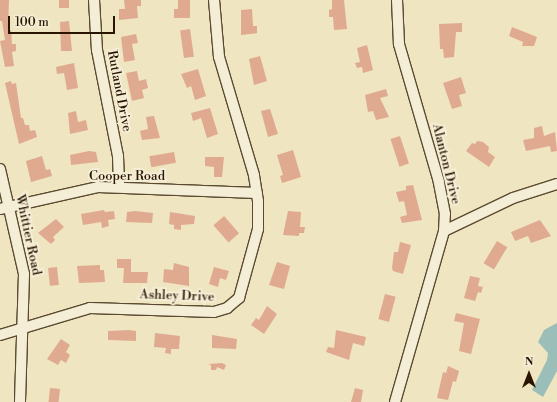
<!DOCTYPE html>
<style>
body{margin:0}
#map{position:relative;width:557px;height:402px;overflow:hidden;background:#efe5c1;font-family:"Libre Bodoni",serif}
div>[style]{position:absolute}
.water>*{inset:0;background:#9bbeb8}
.building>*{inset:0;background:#e0aa90;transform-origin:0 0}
.roads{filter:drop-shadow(1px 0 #5b4a30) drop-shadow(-1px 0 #5b4a30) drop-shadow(0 1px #5b4a30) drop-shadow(0 -1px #5b4a30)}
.minor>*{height:10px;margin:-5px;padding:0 5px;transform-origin:5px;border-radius:5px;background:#f5eed7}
span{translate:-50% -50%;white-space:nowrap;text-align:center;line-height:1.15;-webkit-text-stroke:4px #f5eed7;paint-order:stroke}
.street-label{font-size:13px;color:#2a1600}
.north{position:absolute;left:509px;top:354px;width:40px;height:40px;-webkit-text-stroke:3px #f5eed7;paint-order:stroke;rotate:0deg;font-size:11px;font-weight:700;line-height:16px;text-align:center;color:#2a1600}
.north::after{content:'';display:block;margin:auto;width:14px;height:18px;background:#2a1600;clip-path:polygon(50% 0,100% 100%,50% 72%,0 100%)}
.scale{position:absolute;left:8px;top:16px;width:107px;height:18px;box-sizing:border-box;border:2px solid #2a1600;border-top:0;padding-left:5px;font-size:12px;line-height:14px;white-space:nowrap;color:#2a1600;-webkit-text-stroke:3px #f5eed7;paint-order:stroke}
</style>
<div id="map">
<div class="water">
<div style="clip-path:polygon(557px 323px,557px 371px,543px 397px,532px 390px,547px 360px,548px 353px,538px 342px,544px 330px)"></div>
</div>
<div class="building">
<div style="clip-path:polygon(0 0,9px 0,8px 30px,11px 30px,12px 44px,16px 44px,16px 51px,12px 52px,14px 66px,5px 67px,0 41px,5px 40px,2px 21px,0 21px)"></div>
<div style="left:59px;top:0;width:10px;height:8px"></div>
<div style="clip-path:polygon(124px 0,141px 0,141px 6px,137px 6px,138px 18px,119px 20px,119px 9px,125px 9px)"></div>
<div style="clip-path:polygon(178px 0,190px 0,190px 18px,174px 18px,174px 9px,178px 9px)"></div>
<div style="clip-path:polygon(332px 0,344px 0,347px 29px,334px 30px,333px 17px,329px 17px,329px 10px,332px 9px)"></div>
<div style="clip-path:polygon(252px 9px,253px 26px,257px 26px,257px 33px,241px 35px,241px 10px)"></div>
<div style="clip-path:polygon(69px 21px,72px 51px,61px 51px,60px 22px)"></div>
<div style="clip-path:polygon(462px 23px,462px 32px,456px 32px,454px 57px,444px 58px,443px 49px,440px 49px,439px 24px)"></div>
<div style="clip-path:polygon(512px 27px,537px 37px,534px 46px,522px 46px,523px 42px,509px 36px)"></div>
<div style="left:190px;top:29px;width:28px;height:10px;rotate:82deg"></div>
<div style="clip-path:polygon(136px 34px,138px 43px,132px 44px,135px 60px,124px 62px,121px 37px)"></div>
<div style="clip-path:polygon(367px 45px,373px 70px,363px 73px,362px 67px,357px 68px,355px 63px,360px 62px,357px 48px)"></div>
<div style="clip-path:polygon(260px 56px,267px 81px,254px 85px,249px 59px)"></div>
<div style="clip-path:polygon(74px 63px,78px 88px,67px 90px,64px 73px,57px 74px,56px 67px)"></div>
<div style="clip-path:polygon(198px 69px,206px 96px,195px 100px,191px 86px,187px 88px,181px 74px)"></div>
<div style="clip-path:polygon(137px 71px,139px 81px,146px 79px,148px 88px,142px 90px,144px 98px,132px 101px,126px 73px)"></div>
<div style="clip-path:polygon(461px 77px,466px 93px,459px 95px,462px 106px,452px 109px,443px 83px)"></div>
<div style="clip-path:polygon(11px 81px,12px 84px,16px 83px,21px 118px,23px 118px,25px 125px,29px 125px,30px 131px,35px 130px,37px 137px,19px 144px,5px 83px)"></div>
<div style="clip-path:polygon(386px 89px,388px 96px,380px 98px,389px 117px,376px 120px,373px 111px,368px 112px,365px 95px)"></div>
<div style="clip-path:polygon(210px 108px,218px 134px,207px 138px,201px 118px,193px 121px,191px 113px)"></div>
<div style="clip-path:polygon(270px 109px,278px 134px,268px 137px,261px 111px)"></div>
<div style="clip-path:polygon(76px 111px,78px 122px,86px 120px,88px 130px,70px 134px,68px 113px)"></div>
<div style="clip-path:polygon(154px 116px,160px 138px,142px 140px,140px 131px,148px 129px,146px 117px)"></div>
<div style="clip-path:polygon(542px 126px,544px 136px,555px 132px,557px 151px,551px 152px,550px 146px,526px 151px,523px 140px,534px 138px,534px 128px)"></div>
<div style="left:400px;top:136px;width:29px;height:10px;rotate:72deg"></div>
<div style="clip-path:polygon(477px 141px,483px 142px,489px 147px,488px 152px,495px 157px,489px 167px,466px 151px,472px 143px,475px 144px)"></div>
<div style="clip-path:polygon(293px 150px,301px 177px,282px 183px,280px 176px,283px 175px,277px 155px)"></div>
<div style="clip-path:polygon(89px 151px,96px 152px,98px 162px,71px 165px,70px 155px)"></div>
<div style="left:174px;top:152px;width:11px;height:25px;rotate:80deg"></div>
<div style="clip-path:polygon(42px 156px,46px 170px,50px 169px,52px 176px,31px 182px,26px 161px)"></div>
<div style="clip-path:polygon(205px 157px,224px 157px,222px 177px,214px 177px,214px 167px,205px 166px)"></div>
<div style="clip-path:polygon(413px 185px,422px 220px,402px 223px,400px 217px,407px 215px,404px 201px,399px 202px,396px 192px,406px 190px,406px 186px)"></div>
<div style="clip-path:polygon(104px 210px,105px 212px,114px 211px,115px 219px,108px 220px,109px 226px,102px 228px,101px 222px,83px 225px,81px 214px)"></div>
<div style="clip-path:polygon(135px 211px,153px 213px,152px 223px,126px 222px,127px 212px)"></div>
<div style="clip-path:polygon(288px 211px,301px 212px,300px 227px,305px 227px,304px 233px,299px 233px,299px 236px,283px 235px)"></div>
<div style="clip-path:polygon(170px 212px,195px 216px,194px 224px,181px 225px,181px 230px,174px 229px,174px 225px,169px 224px)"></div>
<div style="left:224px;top:216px;width:23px;height:14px;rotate:49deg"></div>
<div style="clip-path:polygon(56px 219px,64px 227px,53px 237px,55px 240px,51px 244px,38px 233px)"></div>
<div style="clip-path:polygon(540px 220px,551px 236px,531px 243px,528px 236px,515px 241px,511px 232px)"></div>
<div style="left:497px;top:241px;width:12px;height:26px;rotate:31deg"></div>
<div style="clip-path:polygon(400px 242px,411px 245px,403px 274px,393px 271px,392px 268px,394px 252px,398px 252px)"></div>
<div style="clip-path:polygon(117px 259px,131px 259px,131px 272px,148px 272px,147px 283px,123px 283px,124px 268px,117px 268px)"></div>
<div style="clip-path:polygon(277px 262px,290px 266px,284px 289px,269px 285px)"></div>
<div style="clip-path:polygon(174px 263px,189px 267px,189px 286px,163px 282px,164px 269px,173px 270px)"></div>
<div style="clip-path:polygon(100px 265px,100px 270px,104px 270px,105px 282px,79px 283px,77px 266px)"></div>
<div style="left:57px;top:267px;width:18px;height:9px;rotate:84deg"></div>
<div style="clip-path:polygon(214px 267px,229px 271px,226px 280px,220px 278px,218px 287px,209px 284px)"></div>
<div style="clip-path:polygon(470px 276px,480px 278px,478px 286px,483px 287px,481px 293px,478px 292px,475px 301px,464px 298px)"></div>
<div style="left:385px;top:294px;width:11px;height:26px;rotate:15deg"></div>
<div style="clip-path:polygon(267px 306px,277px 314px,264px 334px,251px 325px,256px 318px,259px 320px)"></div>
<div style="clip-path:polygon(456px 313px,480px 319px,471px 354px,459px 351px,464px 323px,454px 321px)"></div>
<div style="clip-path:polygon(129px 330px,136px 331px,136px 341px,108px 340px,108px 331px)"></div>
<div style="clip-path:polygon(336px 330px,366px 337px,364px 346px,353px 343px,349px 360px,326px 352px,328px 347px,334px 348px)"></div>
<div style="clip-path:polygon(155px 333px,180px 336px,179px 349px,171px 349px,171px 354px,165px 353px,166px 348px,154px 347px)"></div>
<div style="clip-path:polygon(212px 335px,237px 339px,236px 349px,212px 348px)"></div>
<div style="clip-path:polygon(61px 339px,70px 345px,66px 352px,70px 355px,66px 363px,61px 360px,58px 365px,47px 359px)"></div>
<div style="clip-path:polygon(222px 363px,226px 365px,224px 370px,217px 367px,216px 370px,211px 370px,211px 365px,208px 364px)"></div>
<div style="clip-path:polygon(448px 366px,459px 371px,456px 382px,453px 381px,448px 400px,437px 398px,443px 372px,446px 373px)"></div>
<div style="left:50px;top:388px;width:10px;height:14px;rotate:6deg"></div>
<div style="clip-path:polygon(355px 388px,363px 390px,361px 402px,351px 402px)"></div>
</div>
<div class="roads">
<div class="minor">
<div style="left:94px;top:0;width:50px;rotate:86.6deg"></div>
<div style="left:97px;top:50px;width:108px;rotate:78.8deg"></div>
<div style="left:118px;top:156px;width:31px;rotate:88deg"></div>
<div style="left:0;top:169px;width:108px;rotate:77.1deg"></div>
<div style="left:24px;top:274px;width:128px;rotate:91.8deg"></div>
<div style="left:0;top:209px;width:100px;rotate:-12.7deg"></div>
<div style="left:98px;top:187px;width:159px;rotate:2.2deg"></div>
<div style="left:444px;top:231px;width:76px;rotate:-25.6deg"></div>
<div style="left:513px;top:198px;width:46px;rotate:-17.7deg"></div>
<div style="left:0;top:335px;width:94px;rotate:-16.7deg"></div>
<div style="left:90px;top:308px;width:124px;rotate:1.8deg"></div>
<div style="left:214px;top:312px;width:14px;rotate:-17deg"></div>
<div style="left:227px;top:308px;width:16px;rotate:-40deg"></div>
<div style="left:239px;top:298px;width:72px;rotate:-74.6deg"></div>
<div style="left:258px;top:229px;width:28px;rotate:-90deg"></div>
<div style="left:258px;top:201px;width:26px;rotate:-99deg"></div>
<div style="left:254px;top:175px;width:123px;rotate:-106.5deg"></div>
<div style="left:219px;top:57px;width:57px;rotate:-95deg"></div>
<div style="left:395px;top:402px;width:178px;rotate:-74deg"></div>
<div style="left:444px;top:231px;width:17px;rotate:-87deg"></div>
<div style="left:445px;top:214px;width:33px;rotate:-101deg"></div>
<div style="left:439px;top:182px;width:144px;rotate:-106.2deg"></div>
<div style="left:399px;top:44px;width:44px;rotate:-92.6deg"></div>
</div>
</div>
<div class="street-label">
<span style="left:119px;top:91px;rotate:79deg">Rutland Drive</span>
<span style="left:446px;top:164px;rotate:76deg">Alanton Drive</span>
<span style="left:127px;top:176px">Cooper Road</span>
<span style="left:28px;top:235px;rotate:78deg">Whittier Road</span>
<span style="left:177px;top:296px;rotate:2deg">Ashley Drive</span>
</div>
<div class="north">N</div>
<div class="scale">100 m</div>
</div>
